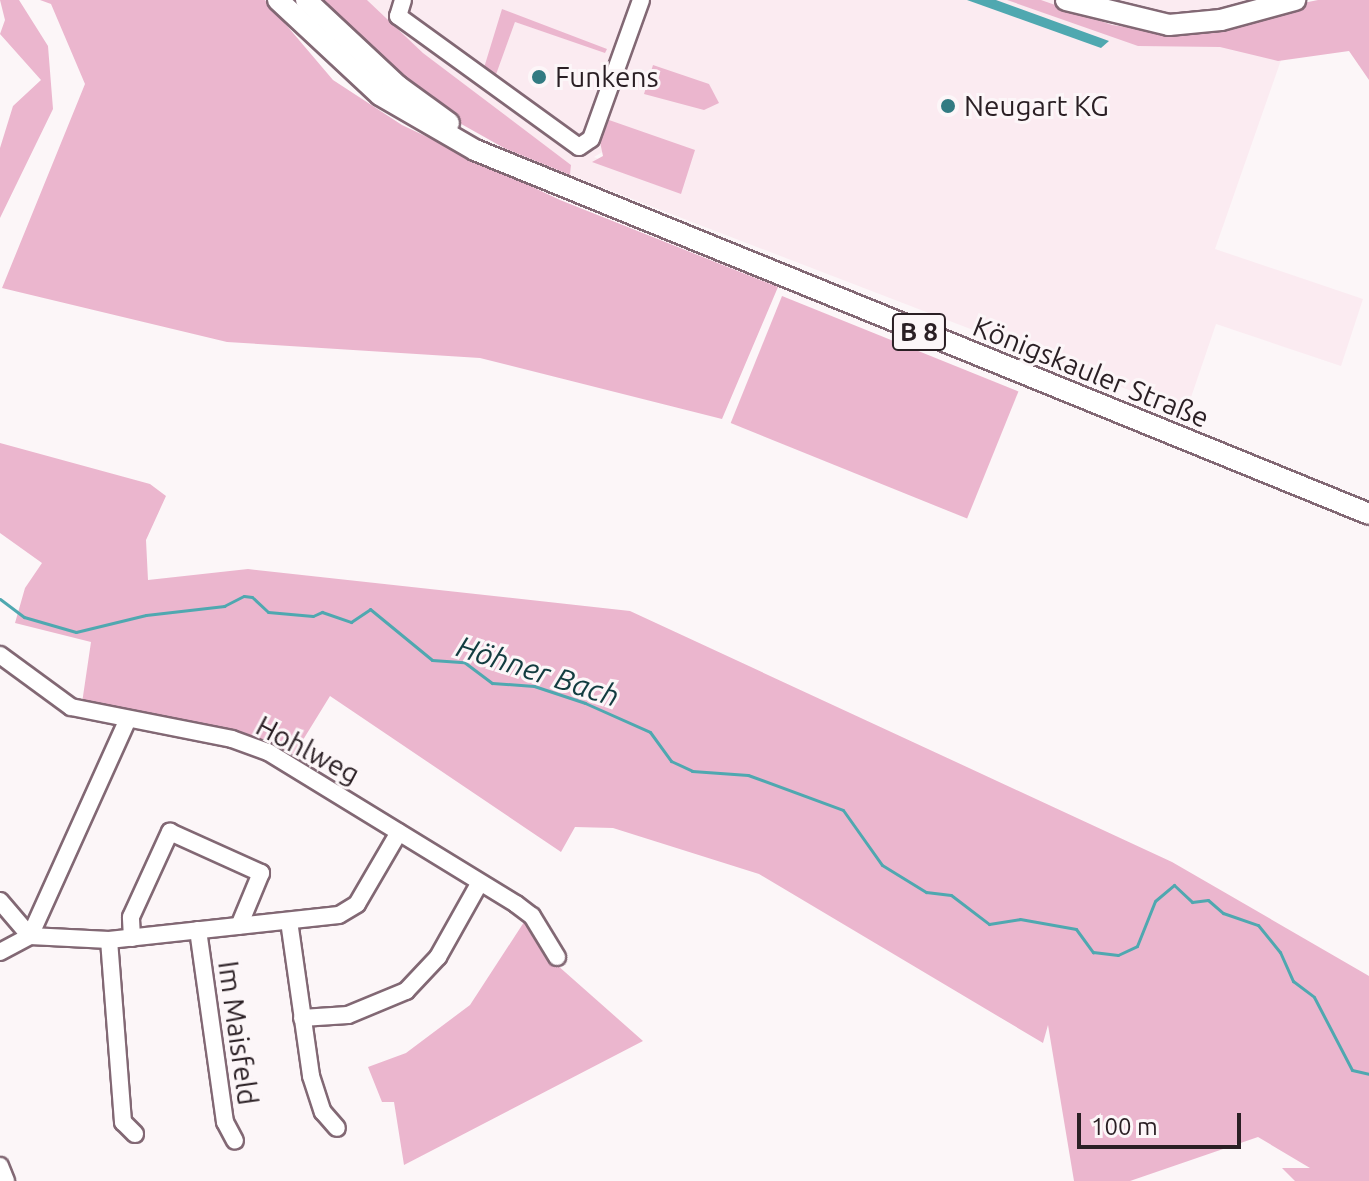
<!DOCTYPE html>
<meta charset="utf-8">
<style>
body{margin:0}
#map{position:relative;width:1369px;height:1181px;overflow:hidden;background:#fcf6f8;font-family:Ubuntu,sans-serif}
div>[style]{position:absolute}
.built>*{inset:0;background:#fbebf1}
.green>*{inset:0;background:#ebb6ce;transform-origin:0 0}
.water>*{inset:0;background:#4fa8b0}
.stream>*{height:3px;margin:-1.5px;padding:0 1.5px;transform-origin:1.5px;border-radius:1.5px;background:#4fa8b0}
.roads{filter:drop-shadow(2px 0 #826874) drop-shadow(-2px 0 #826874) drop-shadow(0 2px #826874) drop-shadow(0 -2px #826874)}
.minor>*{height:16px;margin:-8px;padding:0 8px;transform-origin:8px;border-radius:8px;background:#fff}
.major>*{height:20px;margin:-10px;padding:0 10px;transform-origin:10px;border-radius:10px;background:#fff}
.dots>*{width:22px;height:22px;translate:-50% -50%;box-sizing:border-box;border:4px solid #fcf6f8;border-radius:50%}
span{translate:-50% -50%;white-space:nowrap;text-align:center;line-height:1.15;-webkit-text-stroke:6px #fcf6f8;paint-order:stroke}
.shield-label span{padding:2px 6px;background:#fcf6f8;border:2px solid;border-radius:6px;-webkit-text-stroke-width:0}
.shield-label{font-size:26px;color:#2a1f24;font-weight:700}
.poi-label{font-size:28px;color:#2a1f24}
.left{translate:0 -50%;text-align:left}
.street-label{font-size:28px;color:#2a1f24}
.water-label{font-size:30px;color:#123c40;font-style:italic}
.scale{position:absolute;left:1077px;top:1113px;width:164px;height:36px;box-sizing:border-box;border:4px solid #2a1f24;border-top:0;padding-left:10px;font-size:24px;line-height:28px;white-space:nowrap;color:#2a1f24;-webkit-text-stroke:6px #fcf6f8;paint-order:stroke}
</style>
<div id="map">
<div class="built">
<div style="clip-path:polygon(evenodd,367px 0,1302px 0,1215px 249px,1363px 299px,1341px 366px,1216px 324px,1186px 412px,570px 175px,571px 165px,423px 53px,367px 0,502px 9px,605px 52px,515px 22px,494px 79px,502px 9px,367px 0,604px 151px,681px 194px,594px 157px,604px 151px)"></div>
</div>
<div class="green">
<div style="clip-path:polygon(0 0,19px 0,48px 46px,53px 109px,0 218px,0 148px,13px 106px,41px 80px,0 34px,5px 20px)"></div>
<div style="clip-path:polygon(40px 0,265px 0,333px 80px,402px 125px,560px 200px,778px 287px,722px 419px,480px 358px,227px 342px,2px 288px,85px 84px,51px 4px)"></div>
<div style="clip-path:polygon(322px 0,367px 0,423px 53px,571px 165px,570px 175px,504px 148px,447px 116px,362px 42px)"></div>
<div style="clip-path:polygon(1007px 0,1041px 0,1112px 25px,1160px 32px,1318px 0,1369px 0,1369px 80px,1349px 51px,1278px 61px,1220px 47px,1138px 46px)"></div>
<div style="clip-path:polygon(502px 9px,607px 49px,605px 53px,515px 22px,494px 80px,483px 71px)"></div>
<div style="clip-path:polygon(653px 65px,709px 84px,719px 103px,704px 110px,644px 94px)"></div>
<div style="clip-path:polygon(609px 120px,695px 150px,681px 194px,592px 162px,603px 156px,600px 142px)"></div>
<div style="left:782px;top:296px;width:255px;height:137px;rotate:22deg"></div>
<div style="clip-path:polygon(0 443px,150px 484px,166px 496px,146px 540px,148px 580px,248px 569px,630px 611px,1172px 862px,1369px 976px,1369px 1181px,1295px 1181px,1282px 1168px,1310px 1168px,1258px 1137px,1130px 1181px,1074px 1181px,1048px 1025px,1043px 1043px,759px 874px,613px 828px,575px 827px,561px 852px,330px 696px,290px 761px,82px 703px,91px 642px,15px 623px,25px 588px,42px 563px,0 533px)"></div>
<div style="clip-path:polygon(526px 919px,548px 957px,643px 1041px,404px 1165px,394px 1102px,382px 1102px,368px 1067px,406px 1053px,470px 1005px)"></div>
</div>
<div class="water">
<div style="clip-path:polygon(967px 0,996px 0,1109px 41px,1101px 48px)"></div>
</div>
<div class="stream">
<div style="left:0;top:599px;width:30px;rotate:37deg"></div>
<div style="left:24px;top:617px;width:54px;rotate:16.1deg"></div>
<div style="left:76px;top:632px;width:72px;rotate:-13.7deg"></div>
<div style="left:146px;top:615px;width:79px;rotate:-6.6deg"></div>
<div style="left:224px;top:606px;width:22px;rotate:-27deg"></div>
<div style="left:244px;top:596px;width:8px;rotate:7deg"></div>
<div style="left:252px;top:597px;width:22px;rotate:43deg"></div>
<div style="left:268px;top:612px;width:45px;rotate:5.1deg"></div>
<div style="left:313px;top:616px;width:10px;rotate:-24deg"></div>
<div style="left:322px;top:612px;width:31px;rotate:19deg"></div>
<div style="left:351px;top:622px;width:23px;rotate:-34deg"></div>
<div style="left:370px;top:609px;width:80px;rotate:39.4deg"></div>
<div style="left:432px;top:660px;width:32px;rotate:4deg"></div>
<div style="left:464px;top:662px;width:35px;rotate:37deg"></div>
<div style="left:492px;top:683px;width:42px;rotate:4.1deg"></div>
<div style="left:534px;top:686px;width:54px;rotate:18.4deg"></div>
<div style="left:585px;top:703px;width:71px;rotate:24deg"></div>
<div style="left:650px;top:732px;width:36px;rotate:54deg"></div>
<div style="left:671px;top:761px;width:23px;rotate:25deg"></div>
<div style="left:692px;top:771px;width:56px;rotate:4.1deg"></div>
<div style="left:748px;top:775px;width:101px;rotate:20.2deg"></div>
<div style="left:843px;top:810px;width:67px;rotate:54.7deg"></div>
<div style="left:882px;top:865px;width:52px;rotate:31.5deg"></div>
<div style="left:926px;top:892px;width:25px;rotate:7deg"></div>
<div style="left:951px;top:895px;width:48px;rotate:37.3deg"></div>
<div style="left:989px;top:924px;width:31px;rotate:-9deg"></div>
<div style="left:1020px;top:919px;width:57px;rotate:10.1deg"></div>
<div style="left:1076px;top:929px;width:29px;rotate:54deg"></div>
<div style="left:1093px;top:952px;width:25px;rotate:7deg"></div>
<div style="left:1118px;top:955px;width:21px;rotate:-25deg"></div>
<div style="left:1137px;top:946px;width:48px;rotate:-68.2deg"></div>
<div style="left:1155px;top:901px;width:25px;rotate:-40deg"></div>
<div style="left:1174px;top:885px;width:25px;rotate:43deg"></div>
<div style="left:1192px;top:902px;width:16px;rotate:-7deg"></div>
<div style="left:1208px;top:900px;width:20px;rotate:41deg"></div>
<div style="left:1223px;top:913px;width:37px;rotate:19deg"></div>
<div style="left:1258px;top:925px;width:35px;rotate:51deg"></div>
<div style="left:1280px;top:952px;width:32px;rotate:66deg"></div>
<div style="left:1293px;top:981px;width:26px;rotate:37deg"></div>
<div style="left:1314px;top:997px;width:82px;rotate:62.5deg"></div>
<div style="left:1352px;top:1070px;width:17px;rotate:13deg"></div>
</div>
<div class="roads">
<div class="minor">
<div style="left:403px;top:0;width:17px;rotate:107deg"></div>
<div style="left:398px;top:16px;width:223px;rotate:35.9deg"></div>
<div style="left:579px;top:147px;width:14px;rotate:-34deg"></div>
<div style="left:591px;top:139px;width:148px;rotate:-70.2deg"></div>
<div style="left:0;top:655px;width:88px;rotate:36.2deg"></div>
<div style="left:71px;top:707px;width:164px;rotate:11.2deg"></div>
<div style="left:232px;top:739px;width:38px;rotate:20deg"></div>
<div style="left:268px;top:752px;width:291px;rotate:31.5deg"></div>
<div style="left:516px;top:904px;width:20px;rotate:37deg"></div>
<div style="left:532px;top:916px;width:48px;rotate:58.6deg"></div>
<div style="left:0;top:901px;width:46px;rotate:49.4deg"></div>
<div style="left:30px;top:936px;width:236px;rotate:-65.7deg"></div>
<div style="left:289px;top:921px;width:157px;rotate:81.9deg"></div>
<div style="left:311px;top:1076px;width:38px;rotate:72deg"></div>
<div style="left:323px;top:1112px;width:21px;rotate:49deg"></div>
<div style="left:198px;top:930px;width:194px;rotate:82deg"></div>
<div style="left:225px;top:1122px;width:21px;rotate:62deg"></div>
<div style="left:132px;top:938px;width:21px;rotate:-93deg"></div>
<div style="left:131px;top:917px;width:94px;rotate:-65.4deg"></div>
<div style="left:170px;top:832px;width:100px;rotate:24.3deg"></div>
<div style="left:261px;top:873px;width:57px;rotate:112.5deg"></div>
<div style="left:109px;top:940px;width:183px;rotate:85.6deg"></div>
<div style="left:123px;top:1122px;width:17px;rotate:45deg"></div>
<div style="left:0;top:952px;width:34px;rotate:-28deg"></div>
<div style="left:30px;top:936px;width:79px;rotate:2.9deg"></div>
<div style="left:109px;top:940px;width:231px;rotate:-6.2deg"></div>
<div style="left:339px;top:915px;width:21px;rotate:-31deg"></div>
<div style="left:357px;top:904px;width:83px;rotate:-59.7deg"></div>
<div style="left:302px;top:1018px;width:46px;rotate:-3.7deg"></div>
<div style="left:348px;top:1015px;width:63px;rotate:-22.5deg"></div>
<div style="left:406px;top:991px;width:47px;rotate:-46.7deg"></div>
<div style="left:438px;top:957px;width:84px;rotate:-60.7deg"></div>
<div style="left:0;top:1166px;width:16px;rotate:68deg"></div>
</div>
<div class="major">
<div style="left:278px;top:0;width:139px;rotate:43deg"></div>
<div style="left:380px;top:95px;width:110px;rotate:30.1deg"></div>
<div style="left:475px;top:150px;width:965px;rotate:22.15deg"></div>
<div style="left:306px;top:0;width:126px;rotate:43.1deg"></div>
<div style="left:398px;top:86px;width:63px;rotate:36deg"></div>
<div style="left:1066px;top:0;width:106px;rotate:13.6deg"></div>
<div style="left:1169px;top:25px;width:52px;rotate:-5.5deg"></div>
<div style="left:1221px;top:20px;width:77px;rotate:-15.1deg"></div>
</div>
</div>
<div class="dots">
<div style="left:539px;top:77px;background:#327b82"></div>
<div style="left:948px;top:106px;background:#327b82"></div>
</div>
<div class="shield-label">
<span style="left:919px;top:332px">B 8</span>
</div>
<div class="poi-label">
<span class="left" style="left:555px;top:77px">Funkens</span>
<span class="left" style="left:964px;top:106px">Neugart KG</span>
</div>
<div class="street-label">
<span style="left:1091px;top:372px;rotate:22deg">Königskauler Straße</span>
<span style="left:308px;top:750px;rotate:28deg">Hohlweg</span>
<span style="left:238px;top:1033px;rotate:82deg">Im Maisfeld</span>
</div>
<div class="water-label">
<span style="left:538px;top:671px;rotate:18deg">Höhner Bach</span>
</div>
<div class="scale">100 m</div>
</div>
